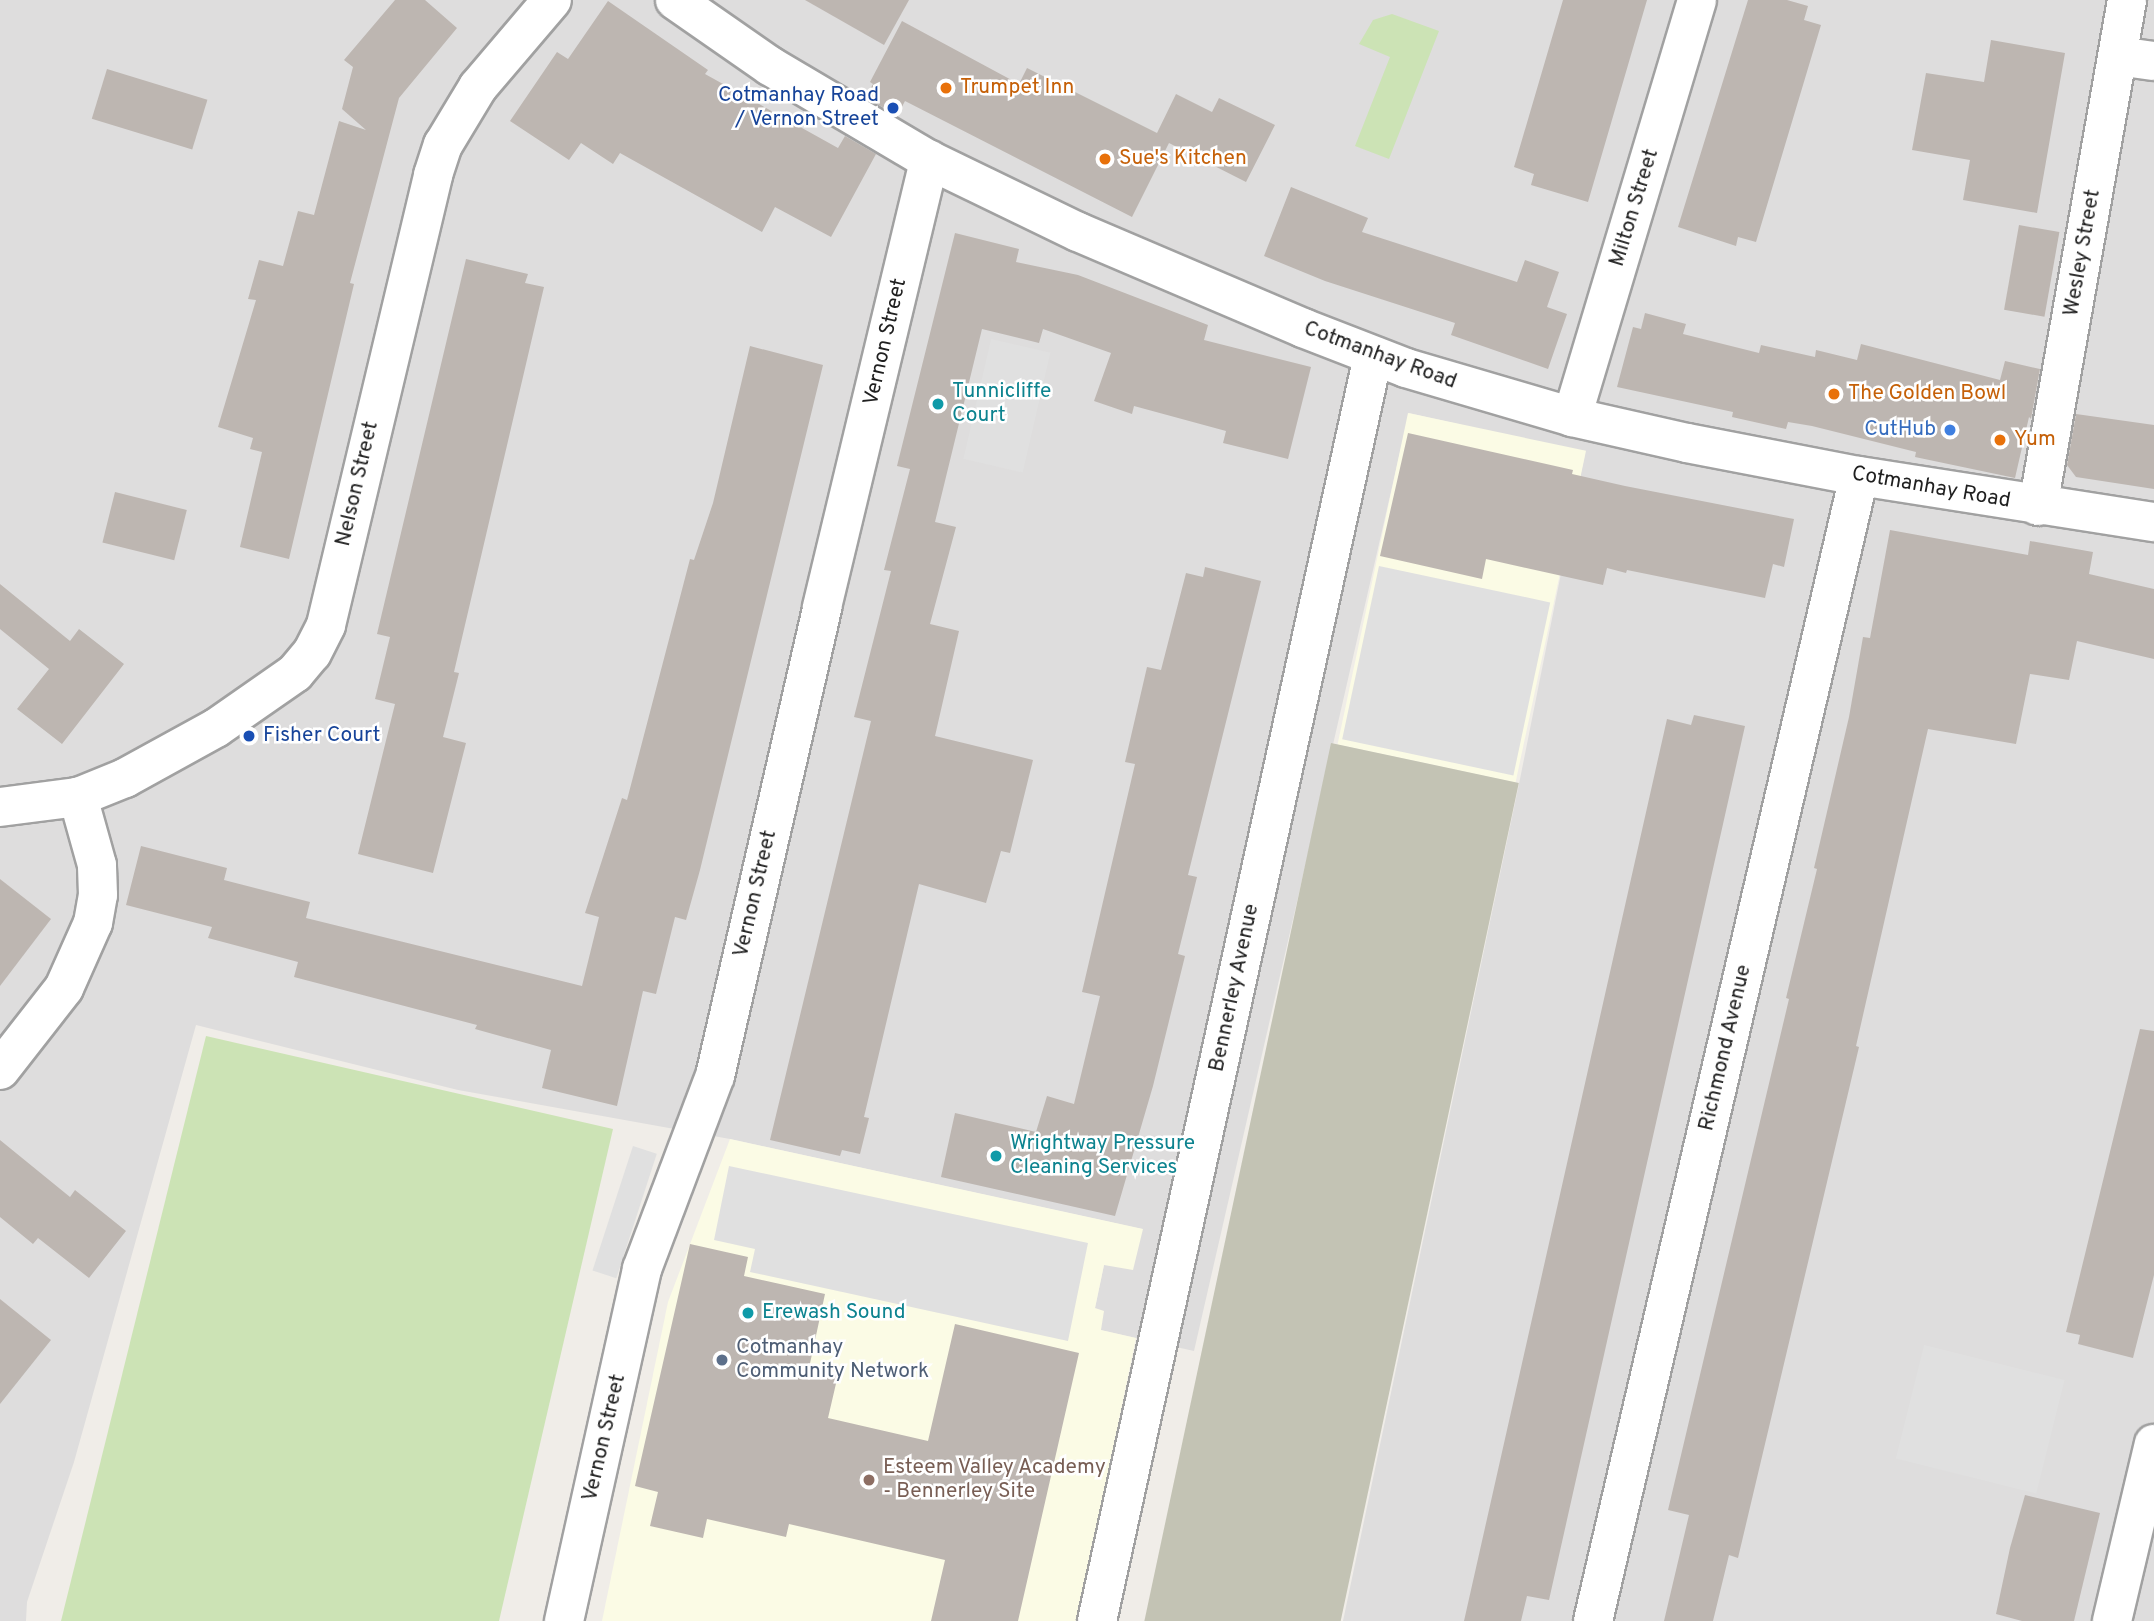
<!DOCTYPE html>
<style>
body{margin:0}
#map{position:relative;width:2154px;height:1621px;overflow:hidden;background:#f0ede8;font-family:Overpass,sans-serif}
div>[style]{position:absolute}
.residential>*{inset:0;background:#dedddd}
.education>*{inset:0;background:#fbfbe5;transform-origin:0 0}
.construction>*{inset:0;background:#c3c3b4;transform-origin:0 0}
.grass>*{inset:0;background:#cce3b5}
.parking>*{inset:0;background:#e0e0e0;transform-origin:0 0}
.building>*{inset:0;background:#bdb6b1;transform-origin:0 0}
.roads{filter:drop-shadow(2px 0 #a1a1a1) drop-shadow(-2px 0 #a1a1a1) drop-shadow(0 2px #a1a1a1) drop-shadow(0 -2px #a1a1a1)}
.minor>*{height:38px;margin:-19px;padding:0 19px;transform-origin:19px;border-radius:19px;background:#fff}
.dots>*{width:19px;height:19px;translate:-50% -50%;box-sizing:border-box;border:4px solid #fff;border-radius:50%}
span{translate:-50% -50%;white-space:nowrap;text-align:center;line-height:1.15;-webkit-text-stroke:5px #fff;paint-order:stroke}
.food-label{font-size:21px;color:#c56008}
.left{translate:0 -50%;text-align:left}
.transit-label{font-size:21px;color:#164399}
.right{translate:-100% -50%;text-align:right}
.street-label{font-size:21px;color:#202020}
.culture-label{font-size:21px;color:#0d838f}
.shop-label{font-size:21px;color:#366cbe}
.service-label{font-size:21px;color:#4e5e75}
.education-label{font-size:21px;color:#785e54}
</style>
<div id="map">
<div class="residential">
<div style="clip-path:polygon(0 0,2154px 0,2154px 1621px,1343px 1621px,1519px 784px,1585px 453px,1409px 413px,1194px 1351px,1100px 1330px,1095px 1308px,1104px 1265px,1142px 1229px,730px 1139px,458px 1090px,196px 1025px,74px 1462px,27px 1602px,26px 1621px,0 1621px)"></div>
</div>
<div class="education">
<div style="left:1408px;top:413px;width:182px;height:339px;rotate:12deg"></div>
<div style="clip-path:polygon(730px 1139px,1143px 1229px,1133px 1270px,1104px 1265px,1095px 1308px,1104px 1311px,1101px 1330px,1136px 1338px,1077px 1621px,602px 1621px,668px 1302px)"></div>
</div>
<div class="construction">
<div style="left:1331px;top:743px;width:192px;height:900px;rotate:12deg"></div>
</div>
<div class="grass">
<div style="clip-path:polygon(1392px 14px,1439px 31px,1389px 159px,1355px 146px,1390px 57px,1359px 44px,1373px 20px)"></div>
<div style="clip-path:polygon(206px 1036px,613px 1129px,499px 1621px,61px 1621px)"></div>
</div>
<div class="parking">
<div style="left:991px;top:339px;width:61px;height:123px;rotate:13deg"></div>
<div style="left:1379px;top:566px;width:175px;height:177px;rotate:12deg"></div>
<div style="left:633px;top:1146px;width:25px;height:131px;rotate:18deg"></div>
<div style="clip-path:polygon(729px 1166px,1088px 1243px,1068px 1341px,750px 1272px,755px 1249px,714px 1240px)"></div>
<div style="left:1924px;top:1345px;width:145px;height:117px;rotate:14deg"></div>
</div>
<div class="building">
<div style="clip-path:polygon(395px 0,425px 0,457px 28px,399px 98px,350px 283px,354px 284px,289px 559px,240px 547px,262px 452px,250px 449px,253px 438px,218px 427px,256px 300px,248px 299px,259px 260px,283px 266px,298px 211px,314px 215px,339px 121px,366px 130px,342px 109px,353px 67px,344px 60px)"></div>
<div style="clip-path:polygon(805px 0,909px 0,884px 45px)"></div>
<div style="clip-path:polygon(1563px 0,1647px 0,1588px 202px,1531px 185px,1534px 174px,1514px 167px)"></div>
<div style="clip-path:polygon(1748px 0,1787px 0,1808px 6px,1804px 20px,1821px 25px,1756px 242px,1738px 237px,1736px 246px,1678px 227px)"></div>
<div style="clip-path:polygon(608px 1px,708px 70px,705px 74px,838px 148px,845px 136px,876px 154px,831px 237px,775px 207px,762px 232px,620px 153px,613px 164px,581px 143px,569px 160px,510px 121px,557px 52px,568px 59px)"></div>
<div style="clip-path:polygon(902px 21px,1019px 84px,1027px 68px,1157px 133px,1176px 94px,1212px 112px,1219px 98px,1275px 125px,1246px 182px,1169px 143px,1132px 217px,905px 101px,897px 116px,866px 97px,873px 84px,870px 82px)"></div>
<div style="clip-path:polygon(1991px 40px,2065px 53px,2037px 213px,1963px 200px,1970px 160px,1912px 150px,1926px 73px,1984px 82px)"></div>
<div style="left:107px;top:69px;width:105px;height:52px;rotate:17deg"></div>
<div style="clip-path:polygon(1291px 187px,1368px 218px,1362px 232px,1517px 282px,1525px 260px,1559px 272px,1547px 307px,1567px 314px,1548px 369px,1451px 335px,1455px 323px,1325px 281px,1264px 256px)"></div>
<div style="left:2019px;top:225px;width:41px;height:86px;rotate:10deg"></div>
<div style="clip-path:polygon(955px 233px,1019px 249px,1016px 262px,1078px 275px,1208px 325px,1204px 340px,1311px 367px,1288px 459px,1223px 443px,1226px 431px,1134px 406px,1132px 414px,1094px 401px,1111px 353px,1043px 329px,1039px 343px,982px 329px,935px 522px,956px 527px,930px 624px,959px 631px,935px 736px,1033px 760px,1010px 853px,1001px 851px,986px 903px,919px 884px,864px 1117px,869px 1118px,860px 1154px,842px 1150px,840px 1156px,770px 1140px,871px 721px,854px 717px,891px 571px,884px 570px,910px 469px,897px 466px)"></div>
<div style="clip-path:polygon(466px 259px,528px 274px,525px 283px,544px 287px,454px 672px,459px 673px,443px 737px,466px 743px,433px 873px,358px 854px,395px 704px,375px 699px,390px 637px,377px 634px)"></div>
<div style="clip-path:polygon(1645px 313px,1686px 324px,1683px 334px,1759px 353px,1761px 345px,1815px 357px,1816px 350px,1857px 360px,1861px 344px,2000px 380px,2005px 361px,2040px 369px,2031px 419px,2029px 417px,2015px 478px,1915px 457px,1916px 452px,1812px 426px,1788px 422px,1786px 429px,1732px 417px,1733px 412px,1617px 387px,1633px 327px,1641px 329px)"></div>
<div style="clip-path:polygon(750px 346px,823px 365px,700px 870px,686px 920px,675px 917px,656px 994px,643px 991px,617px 1106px,542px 1088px,551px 1050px,475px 1029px,477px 1025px,294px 977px,298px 962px,208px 938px,212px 927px,126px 905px,141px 846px,227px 868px,224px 880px,310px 902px,306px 918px,582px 986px,599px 917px,585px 913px,622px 798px,627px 800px,690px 559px,694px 560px,713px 503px)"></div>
<div style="clip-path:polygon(2076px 414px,2154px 425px,2154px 489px,2076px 477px,2067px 465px)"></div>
<div style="clip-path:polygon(1408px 433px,1573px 470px,1572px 474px,1625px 486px,1794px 519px,1784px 567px,1773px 564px,1765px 598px,1627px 570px,1626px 573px,1607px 568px,1603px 585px,1486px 559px,1482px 579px,1380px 556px)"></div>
<div style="left:115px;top:492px;width:74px;height:52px;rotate:14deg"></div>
<div style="clip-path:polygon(1890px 530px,2028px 555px,2030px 541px,2093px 552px,2089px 574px,2154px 589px,2154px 659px,2077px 641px,2069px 680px,2030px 674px,2016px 744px,1928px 729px,1856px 1046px,1859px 1047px,1738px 1558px,1729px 1555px,1713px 1621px,1664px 1621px,1689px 1515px,1668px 1510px,1789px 999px,1786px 998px,1817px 869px,1814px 868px,1849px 717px,1863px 637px,1870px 638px)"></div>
<div style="clip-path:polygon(1205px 567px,1261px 581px,1188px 875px,1197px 877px,1178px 954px,1185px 956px,1153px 1086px,1115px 1216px,941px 1177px,955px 1113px,1036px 1132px,1047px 1096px,1074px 1104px,1100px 996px,1082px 992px,1135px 764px,1125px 762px,1147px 667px,1161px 670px,1186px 573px,1203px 577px)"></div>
<div style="clip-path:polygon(0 584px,70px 641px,79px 629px,124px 664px,62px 744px,17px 709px,49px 669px,0 629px)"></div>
<div style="clip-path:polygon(1694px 715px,1745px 726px,1549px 1600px,1527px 1596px,1521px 1621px,1464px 1621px,1667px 719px,1691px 725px)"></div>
<div style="clip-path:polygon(0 879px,51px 919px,0 986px)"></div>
<div style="clip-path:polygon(2140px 1029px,2154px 1031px,2154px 1275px,2133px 1358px,2078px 1344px,2080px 1335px,2066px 1332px)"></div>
<div style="clip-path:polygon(0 1140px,70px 1197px,75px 1190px,126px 1231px,89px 1278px,38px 1238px,33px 1244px,0 1217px)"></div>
<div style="clip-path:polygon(690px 1244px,748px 1257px,744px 1276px,825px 1294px,809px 1368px,838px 1375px,828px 1418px,928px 1441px,955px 1324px,1079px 1353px,1018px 1621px,931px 1621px,945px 1560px,789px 1524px,786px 1537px,707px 1519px,703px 1538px,650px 1526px,658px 1492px,635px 1486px)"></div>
<div style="clip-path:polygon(0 1299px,51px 1340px,0 1404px)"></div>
<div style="clip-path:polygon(2025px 1495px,2100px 1513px,2074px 1621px,2022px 1621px,1996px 1614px,2010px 1548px)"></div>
</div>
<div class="roads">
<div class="minor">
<div style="left:675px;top:0;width:116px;rotate:34.8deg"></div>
<div style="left:770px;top:66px;width:185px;rotate:30.6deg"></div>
<div style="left:929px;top:160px;width:165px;rotate:25.8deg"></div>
<div style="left:1078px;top:232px;width:245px;rotate:23.1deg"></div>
<div style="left:1303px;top:328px;width:110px;rotate:21.2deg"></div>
<div style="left:1406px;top:368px;width:173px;rotate:16.4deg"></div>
<div style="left:1572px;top:417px;width:118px;rotate:12.7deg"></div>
<div style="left:1687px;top:443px;width:175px;rotate:10.9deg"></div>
<div style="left:1859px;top:476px;width:299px;rotate:8.9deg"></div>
<div style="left:2118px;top:56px;width:36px;rotate:8deg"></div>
<div style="left:1572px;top:417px;width:435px;rotate:-73.3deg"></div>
<div style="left:2038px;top:506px;width:514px;rotate:-80.02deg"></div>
<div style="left:0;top:807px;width:79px;rotate:-7.3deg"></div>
<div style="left:78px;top:797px;width:51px;rotate:-22deg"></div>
<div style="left:125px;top:778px;width:104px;rotate:-28.8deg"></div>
<div style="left:216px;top:728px;width:96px;rotate:-34.8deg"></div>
<div style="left:295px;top:673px;width:26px;rotate:-50deg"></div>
<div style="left:312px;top:653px;width:31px;rotate:-63deg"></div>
<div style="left:326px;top:625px;width:463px;rotate:-76.6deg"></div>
<div style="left:433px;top:175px;width:32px;rotate:-72deg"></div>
<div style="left:443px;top:145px;width:68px;rotate:-58.9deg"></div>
<div style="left:478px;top:87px;width:114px;rotate:-49.6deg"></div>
<div style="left:0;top:1070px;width:104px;rotate:-52deg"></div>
<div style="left:64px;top:988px;width:71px;rotate:-66deg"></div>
<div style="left:93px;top:923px;width:28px;rotate:-80deg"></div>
<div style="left:98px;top:895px;width:30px;rotate:-92deg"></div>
<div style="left:97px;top:865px;width:71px;rotate:-105.6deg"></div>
<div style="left:564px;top:1621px;width:361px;rotate:-77.5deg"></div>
<div style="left:642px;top:1269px;width:206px;rotate:-69.3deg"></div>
<div style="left:715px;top:1076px;width:481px;rotate:-77.1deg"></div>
<div style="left:822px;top:607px;width:460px;rotate:-76.5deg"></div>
<div style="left:1097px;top:1621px;width:1295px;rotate:-77.69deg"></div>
<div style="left:1593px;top:1621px;width:1175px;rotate:-76.92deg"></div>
<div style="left:2112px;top:1621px;width:182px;rotate:-76.7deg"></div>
</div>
</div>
<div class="dots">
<div style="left:946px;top:88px;background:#e8710a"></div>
<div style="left:893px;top:108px;background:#1a4fb4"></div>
<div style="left:1105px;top:159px;background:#e8710a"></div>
<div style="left:1834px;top:394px;background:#e8710a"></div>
<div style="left:938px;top:404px;background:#0f9aa8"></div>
<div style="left:1950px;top:430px;background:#3f7fe0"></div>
<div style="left:2000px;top:440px;background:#e8710a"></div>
<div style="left:249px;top:736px;background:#1a4fb4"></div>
<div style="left:996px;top:1156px;background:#0f9aa8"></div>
<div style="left:748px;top:1313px;background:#0f9aa8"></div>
<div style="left:722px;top:1360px;background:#5c6f8a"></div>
<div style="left:869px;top:1480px;background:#8d6e63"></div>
</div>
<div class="food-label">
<span class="left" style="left:960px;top:88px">Trumpet Inn</span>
<span class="left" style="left:1119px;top:159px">Sue's Kitchen</span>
<span class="left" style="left:1848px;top:394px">The Golden Bowl</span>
<span class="left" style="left:2014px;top:440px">Yum</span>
</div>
<div class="transit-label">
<span class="right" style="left:879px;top:108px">Cotmanhay Road<br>/ Vernon Street</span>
<span class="left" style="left:263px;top:736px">Fisher Court</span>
</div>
<div class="street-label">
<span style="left:1635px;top:208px;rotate:-73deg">Milton Street</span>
<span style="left:2083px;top:253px;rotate:-80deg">Wesley Street</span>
<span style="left:886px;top:342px;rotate:-77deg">Vernon Street</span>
<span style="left:1380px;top:356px;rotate:20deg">Cotmanhay Road</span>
<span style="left:358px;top:484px;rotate:-77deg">Nelson Street</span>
<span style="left:1931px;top:488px;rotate:10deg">Cotmanhay Road</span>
<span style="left:756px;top:894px;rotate:-77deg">Vernon Street</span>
<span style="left:1235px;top:988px;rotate:-78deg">Bennerley Avenue</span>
<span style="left:1726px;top:1048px;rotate:-77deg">Richmond Avenue</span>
<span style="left:605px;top:1438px;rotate:-77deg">Vernon Street</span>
</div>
<div class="culture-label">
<span class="left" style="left:952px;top:404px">Tunnicliffe<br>Court</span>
<span class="left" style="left:1010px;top:1156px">Wrightway Pressure<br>Cleaning Services</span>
<span class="left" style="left:762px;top:1313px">Erewash Sound</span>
</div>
<div class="shop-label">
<span class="right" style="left:1936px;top:430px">CutHub</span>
</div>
<div class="service-label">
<span class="left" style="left:736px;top:1360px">Cotmanhay<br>Community Network</span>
</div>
<div class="education-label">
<span class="left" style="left:883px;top:1480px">Esteem Valley Academy<br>- Bennerley Site</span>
</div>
</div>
